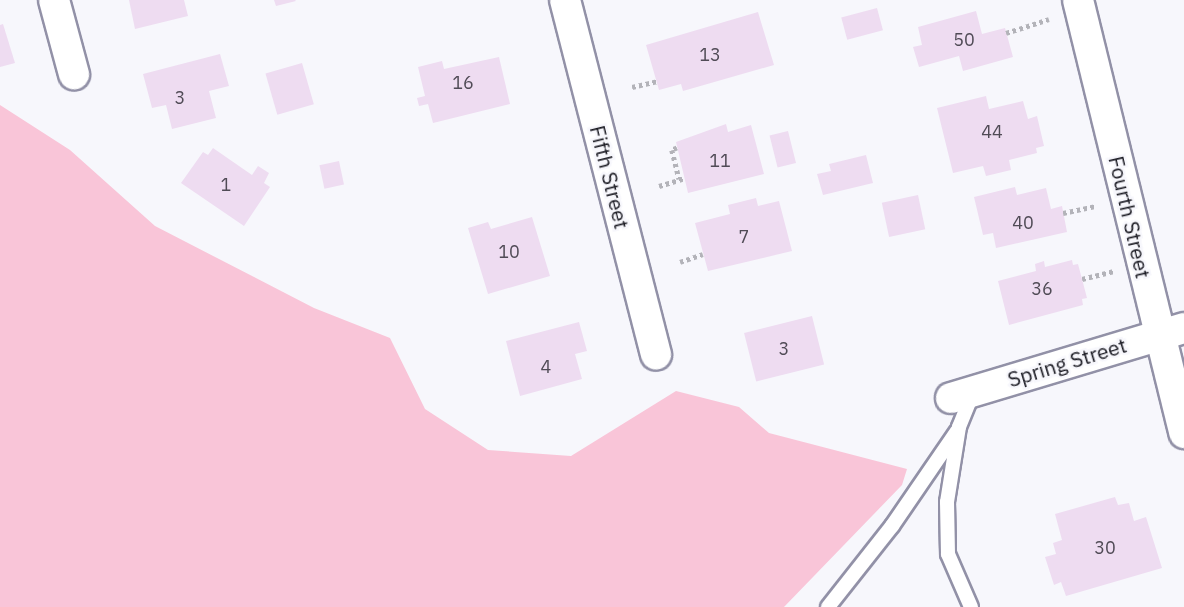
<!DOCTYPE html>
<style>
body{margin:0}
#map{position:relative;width:1184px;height:607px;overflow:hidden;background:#f7f7fc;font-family:"IBM Plex Sans",sans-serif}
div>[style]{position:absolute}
.green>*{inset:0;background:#f9c5d8}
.building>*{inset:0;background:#eedcf1;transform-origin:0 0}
.path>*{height:4.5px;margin-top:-2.25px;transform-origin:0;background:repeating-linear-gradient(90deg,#b3b3b9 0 3.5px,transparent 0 7px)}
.roads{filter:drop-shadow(2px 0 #9291a7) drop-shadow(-2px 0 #9291a7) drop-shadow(0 2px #9291a7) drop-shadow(0 -2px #9291a7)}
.lane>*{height:14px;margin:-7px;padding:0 7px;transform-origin:7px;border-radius:7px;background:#fff}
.street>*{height:30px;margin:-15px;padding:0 15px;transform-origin:15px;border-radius:15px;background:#fff}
span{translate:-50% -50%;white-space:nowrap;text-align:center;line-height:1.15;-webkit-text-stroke:5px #f7f7fc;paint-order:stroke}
.number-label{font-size:18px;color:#504b56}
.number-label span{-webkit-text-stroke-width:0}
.street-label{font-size:21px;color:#1b1b23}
</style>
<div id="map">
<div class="green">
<div style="clip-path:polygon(0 105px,70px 150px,155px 226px,314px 308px,390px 338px,425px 409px,488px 450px,571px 456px,676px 391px,739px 407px,769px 433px,907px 469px,902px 485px,784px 607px,0 607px)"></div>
</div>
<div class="building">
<div style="clip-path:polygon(129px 0,184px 0,188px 16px,135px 29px)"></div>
<div style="clip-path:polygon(274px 0,295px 0,296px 1px,276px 6px)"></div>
<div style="left:877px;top:8px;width:23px;height:37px;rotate:75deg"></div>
<div style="clip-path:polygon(976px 11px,982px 34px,1005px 28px,1013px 57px,963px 71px,959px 56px,919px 67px,913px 47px,922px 45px,918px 27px)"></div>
<div style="clip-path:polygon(758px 12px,774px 65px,683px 91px,681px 84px,659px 90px,646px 45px)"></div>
<div style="clip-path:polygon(3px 24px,15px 63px,0 67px,0 25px)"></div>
<div style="clip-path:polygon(220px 54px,229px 86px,209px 91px,216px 118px,172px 129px,166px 105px,152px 108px,143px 74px)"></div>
<div style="clip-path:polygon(499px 57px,510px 104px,433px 123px,428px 104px,419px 106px,417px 98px,425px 96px,418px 67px,442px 61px,444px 69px)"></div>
<div style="left:302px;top:63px;width:43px;height:38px;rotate:74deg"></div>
<div style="clip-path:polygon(986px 96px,989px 109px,1023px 101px,1028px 119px,1037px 116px,1044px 146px,1036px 148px,1037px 153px,1009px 160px,1011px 170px,986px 176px,983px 166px,953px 173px,937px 108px)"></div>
<div style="clip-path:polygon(726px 124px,728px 132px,751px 125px,764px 174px,688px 193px,676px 142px)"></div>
<div style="left:788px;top:131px;width:33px;height:19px;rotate:76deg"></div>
<div style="clip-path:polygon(213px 148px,252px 175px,258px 166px,269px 173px,264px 183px,270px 187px,244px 226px,181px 183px,203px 152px,208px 155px)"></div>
<div style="clip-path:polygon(866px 155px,873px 183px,823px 195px,817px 174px,831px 171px,829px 164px)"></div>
<div style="left:339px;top:161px;width:24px;height:20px;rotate:78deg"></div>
<div style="clip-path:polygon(1015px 187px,1017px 195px,1046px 188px,1051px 209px,1062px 206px,1067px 232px,996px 248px,993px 233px,983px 235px,974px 197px)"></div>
<div style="left:918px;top:195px;width:35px;height:37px;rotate:78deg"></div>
<div style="clip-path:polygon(756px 198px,758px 206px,779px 201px,792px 251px,708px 271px,695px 223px,730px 214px,728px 205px)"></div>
<div style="clip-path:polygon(532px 217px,550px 276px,488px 294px,468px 228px,488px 222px,491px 229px)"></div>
<div style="clip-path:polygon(1072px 260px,1073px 265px,1078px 264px,1082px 279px,1087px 298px,1082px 299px,1083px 305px,1009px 325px,998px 281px,1036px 271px,1035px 264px,1044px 261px,1045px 267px)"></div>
<div style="left:812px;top:316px;width:50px;height:70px;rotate:76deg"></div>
<div style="clip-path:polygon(579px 322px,587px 351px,575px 354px,582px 379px,520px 396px,506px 341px)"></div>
<div style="clip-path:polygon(1115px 497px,1118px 505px,1129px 503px,1134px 521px,1146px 517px,1162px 568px,1066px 596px,1061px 582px,1054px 585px,1045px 557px,1056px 554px,1053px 543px,1062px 540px,1055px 514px)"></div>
</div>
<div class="path">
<div style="left:1006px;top:33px;width:45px;rotate:-18deg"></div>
<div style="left:632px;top:87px;width:26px;rotate:-13deg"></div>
<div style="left:677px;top:148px;width:5px;rotate:158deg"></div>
<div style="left:672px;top:150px;width:30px;rotate:76deg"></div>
<div style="left:659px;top:186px;width:27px;rotate:-17deg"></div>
<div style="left:1063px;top:213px;width:34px;rotate:-12deg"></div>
<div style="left:680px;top:262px;width:24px;rotate:-19deg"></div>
<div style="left:1082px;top:279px;width:32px;rotate:-14deg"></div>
</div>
<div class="roads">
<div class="lane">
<div style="left:828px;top:607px;width:103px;rotate:-51.7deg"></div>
<div style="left:892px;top:526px;width:115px;rotate:-55.6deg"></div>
<div style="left:971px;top:607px;width:58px;rotate:-113.5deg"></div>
<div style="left:948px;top:554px;width:52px;rotate:-91.1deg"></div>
<div style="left:947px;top:502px;width:76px;rotate:-80.9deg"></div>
<div style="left:959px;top:427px;width:38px;rotate:-68deg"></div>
</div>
<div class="street">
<div style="left:54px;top:0;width:77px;rotate:74.9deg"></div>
<div style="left:565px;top:0;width:366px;rotate:75.6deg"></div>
<div style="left:1078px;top:0;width:446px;rotate:76.2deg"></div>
<div style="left:951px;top:398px;width:243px;rotate:-16.7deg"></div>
</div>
</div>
<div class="number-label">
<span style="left:964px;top:40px">50</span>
<span style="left:710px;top:55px">13</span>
<span style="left:463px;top:83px">16</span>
<span style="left:180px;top:98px">3</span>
<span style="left:992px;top:132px">44</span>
<span style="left:720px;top:161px">11</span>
<span style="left:226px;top:185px">1</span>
<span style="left:1023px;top:223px">40</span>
<span style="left:744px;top:237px">7</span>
<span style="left:509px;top:252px">10</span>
<span style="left:1042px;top:289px">36</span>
<span style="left:784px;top:349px">3</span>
<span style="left:546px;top:367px">4</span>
<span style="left:1105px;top:548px">30</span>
</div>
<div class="street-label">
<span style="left:610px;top:177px;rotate:76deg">Fifth Street</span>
<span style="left:1130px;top:217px;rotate:77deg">Fourth Street</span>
<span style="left:1067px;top:362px;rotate:-17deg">Spring Street</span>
</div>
</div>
